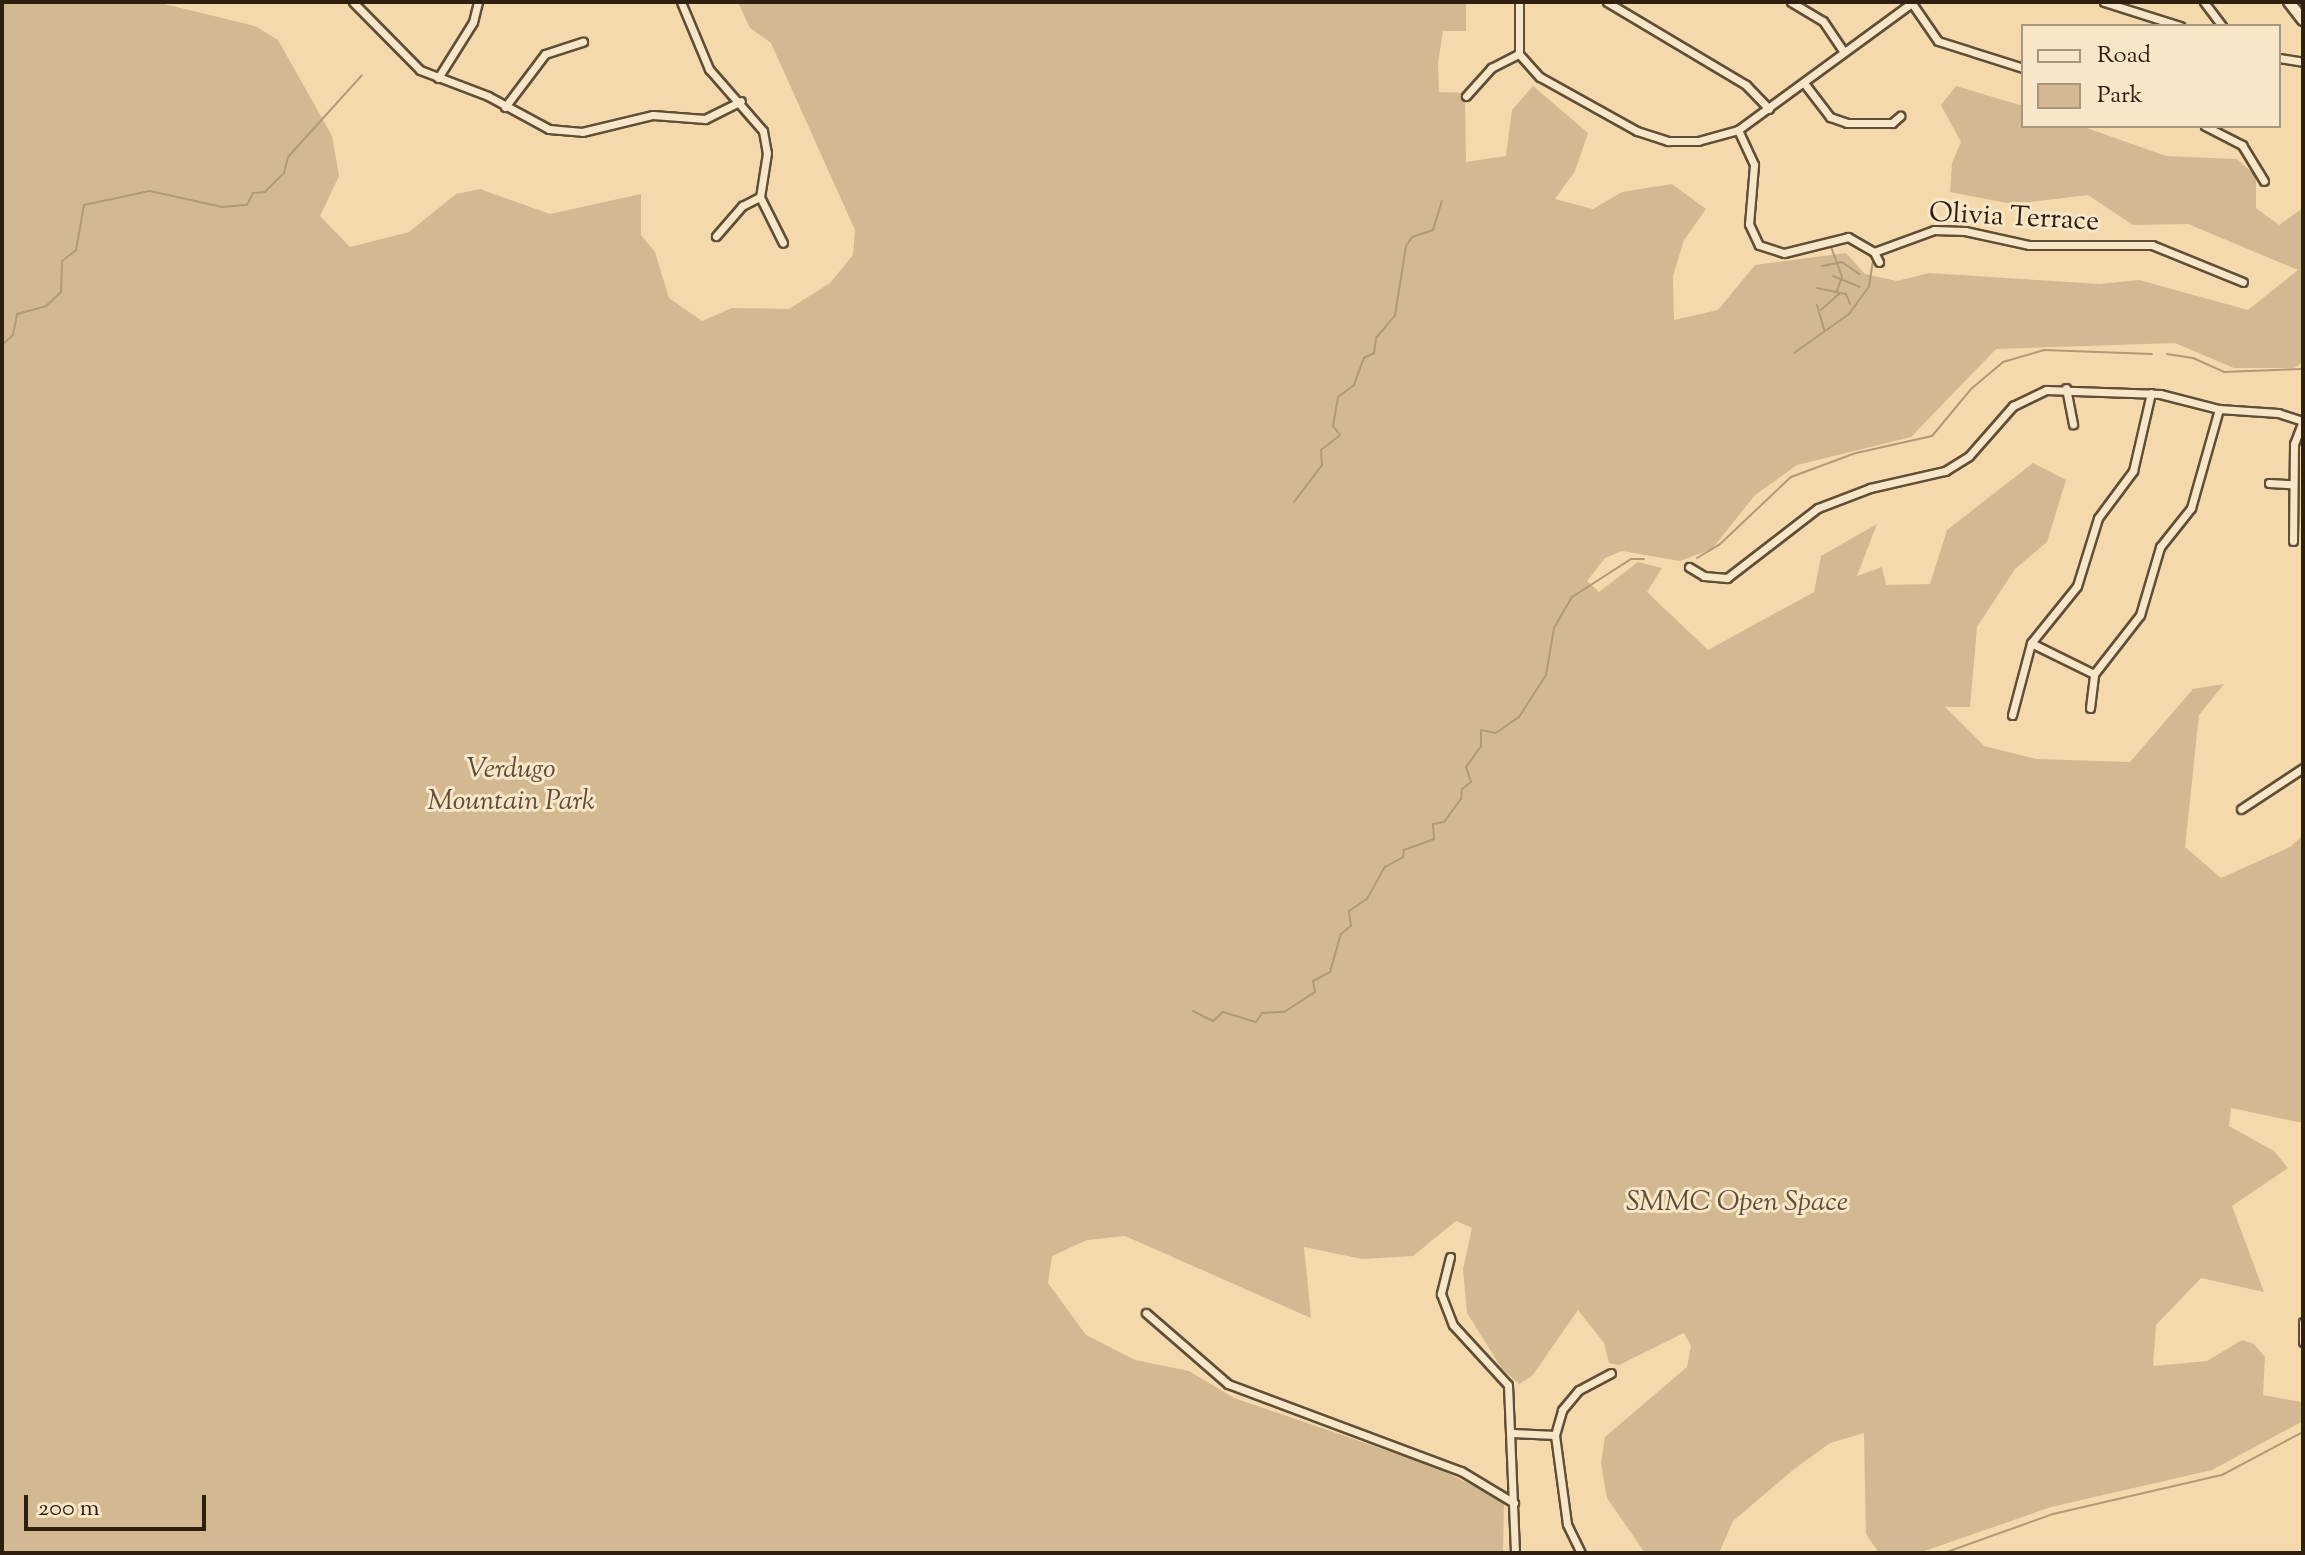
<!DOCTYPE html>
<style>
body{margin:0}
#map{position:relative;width:2305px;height:1555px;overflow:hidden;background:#f4d9ac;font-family:"Sorts Mill Goudy",serif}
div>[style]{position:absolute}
.green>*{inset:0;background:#d3b991}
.stream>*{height:2px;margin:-1px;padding:0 1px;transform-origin:1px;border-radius:1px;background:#b19a76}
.roads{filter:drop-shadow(2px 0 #604e36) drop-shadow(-2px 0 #604e36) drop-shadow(0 2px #604e36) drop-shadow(0 -2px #604e36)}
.street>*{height:7px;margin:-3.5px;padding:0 3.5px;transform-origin:3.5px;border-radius:3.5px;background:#f8e6c9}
.secondary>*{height:10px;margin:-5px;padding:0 5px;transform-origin:5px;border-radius:5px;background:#f8e6c9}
span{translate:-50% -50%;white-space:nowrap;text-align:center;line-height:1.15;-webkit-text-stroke:6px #f8e6c9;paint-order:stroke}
.street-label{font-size:28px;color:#2f1f0e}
.park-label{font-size:28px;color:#604d35;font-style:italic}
.frame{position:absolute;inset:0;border:4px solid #2f1f0e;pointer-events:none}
.legend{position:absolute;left:2021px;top:24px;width:260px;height:104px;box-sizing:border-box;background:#f8e6c9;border:2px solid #a8967e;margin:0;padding:10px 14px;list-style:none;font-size:24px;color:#2f1f0e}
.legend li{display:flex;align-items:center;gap:16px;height:40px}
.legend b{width:40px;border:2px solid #a8967e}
.scale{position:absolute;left:24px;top:1495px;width:182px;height:36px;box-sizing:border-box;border:4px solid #2f1f0e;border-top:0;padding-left:10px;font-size:24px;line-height:28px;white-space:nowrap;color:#2f1f0e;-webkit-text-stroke:6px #f8e6c9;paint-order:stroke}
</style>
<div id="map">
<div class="green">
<div style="clip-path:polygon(2px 2px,156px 2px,255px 26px,278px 40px,332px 136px,339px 176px,320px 216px,350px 247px,409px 232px,456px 194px,480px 189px,550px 214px,641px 194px,641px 235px,655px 252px,669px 298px,702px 321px,732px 308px,789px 309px,830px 283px,853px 255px,855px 230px,771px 43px,750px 28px,738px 2px,1466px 2px,1466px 31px,1443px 31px,1438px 63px,1439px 92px,1465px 93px,1466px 162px,1506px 156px,1512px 110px,1533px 86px,1588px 133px,1575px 171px,1555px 199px,1593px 209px,1622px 192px,1672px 184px,1706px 209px,1684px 240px,1673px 276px,1674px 320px,1718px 310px,1755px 265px,1846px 253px,1865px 274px,1897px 281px,1929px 273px,2100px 284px,2139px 280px,2248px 310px,2298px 270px,2188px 224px,2133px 225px,2088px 195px,2012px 204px,1950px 192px,1952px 163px,1961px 142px,1941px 105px,1956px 86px,2023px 106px,2023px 126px,2081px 126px,2166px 156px,2237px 159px,2256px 176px,2256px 208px,2279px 225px,2303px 208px,2303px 362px,2294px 368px,2234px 368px,2175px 343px,1996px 349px,1911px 437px,1797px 465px,1755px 495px,1712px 549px,1680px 561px,1622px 551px,1605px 558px,1587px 581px,1599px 592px,1638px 562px,1662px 568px,1647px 592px,1708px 650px,1814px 592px,1821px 556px,1877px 524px,1857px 576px,1882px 567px,1886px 585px,1930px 584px,1947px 530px,2033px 463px,2066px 480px,2047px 542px,2015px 569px,1977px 627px,1970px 707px,1945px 707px,1984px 746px,2036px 759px,2130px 762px,2193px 689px,2224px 684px,2199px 715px,2185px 847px,2221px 878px,2290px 847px,2303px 835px,2303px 1123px,2231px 1108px,2229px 1126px,2274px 1151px,2288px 1168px,2232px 1206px,2264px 1292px,2201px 1278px,2156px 1325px,2153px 1366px,2207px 1361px,2242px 1340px,2254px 1344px,2265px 1357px,2263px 1395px,2301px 1402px,2303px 1421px,2212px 1470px,2051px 1507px,1919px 1553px,1879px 1553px,1866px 1534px,1864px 1433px,1830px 1443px,1793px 1470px,1733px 1521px,1719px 1553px,1645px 1553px,1607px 1498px,1601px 1463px,1605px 1437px,1687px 1367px,1691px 1346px,1684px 1333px,1619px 1365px,1609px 1363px,1604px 1343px,1578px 1310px,1532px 1376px,1519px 1384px,1502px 1369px,1467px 1313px,1463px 1269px,1472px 1228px,1456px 1221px,1413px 1256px,1362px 1259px,1304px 1247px,1311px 1318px,1125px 1236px,1087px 1240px,1052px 1256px,1048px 1283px,1086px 1335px,1135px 1360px,1189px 1371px,1234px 1398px,1435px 1467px,1504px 1501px,1503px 1553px,2px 1553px)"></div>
</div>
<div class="stream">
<div style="left:1830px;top:244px;width:35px;rotate:70deg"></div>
<div style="left:1842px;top:277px;width:15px;rotate:110deg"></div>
<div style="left:1822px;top:266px;width:20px;rotate:-11deg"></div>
<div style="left:1842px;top:262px;width:21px;rotate:35deg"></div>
<div style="left:1833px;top:276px;width:29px;rotate:22deg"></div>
<div style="left:1817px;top:288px;width:30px;rotate:12deg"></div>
<div style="left:1846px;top:294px;width:11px;rotate:68deg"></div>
<div style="left:1817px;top:305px;width:26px;rotate:74deg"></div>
<div style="left:1821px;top:310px;width:25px;rotate:-42deg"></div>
<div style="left:2px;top:345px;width:15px;rotate:-42deg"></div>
<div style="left:13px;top:335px;width:21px;rotate:-79deg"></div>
<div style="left:17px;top:314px;width:30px;rotate:-15deg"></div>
<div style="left:46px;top:306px;width:21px;rotate:-43deg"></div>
<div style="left:61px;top:292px;width:31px;rotate:-88deg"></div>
<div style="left:62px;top:261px;width:18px;rotate:-38deg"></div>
<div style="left:76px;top:250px;width:46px;rotate:-79.9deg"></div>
<div style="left:84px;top:205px;width:67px;rotate:-12deg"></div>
<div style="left:150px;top:191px;width:74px;rotate:12.5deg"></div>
<div style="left:222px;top:207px;width:25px;rotate:-5deg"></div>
<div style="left:247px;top:205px;width:13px;rotate:-63deg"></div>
<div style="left:253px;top:193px;width:12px;rotate:-5deg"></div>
<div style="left:265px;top:192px;width:27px;rotate:-45deg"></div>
<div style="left:284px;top:173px;width:16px;rotate:-76deg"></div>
<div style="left:288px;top:157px;width:110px;rotate:-47.9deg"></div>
<div style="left:1794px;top:353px;width:67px;rotate:-35.3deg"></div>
<div style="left:1849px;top:314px;width:34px;rotate:-54deg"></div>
<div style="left:1869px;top:286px;width:24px;rotate:-81deg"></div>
<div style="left:2167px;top:354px;width:26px;rotate:9deg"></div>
<div style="left:2193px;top:358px;width:34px;rotate:24deg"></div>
<div style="left:2224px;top:372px;width:79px;rotate:-2.2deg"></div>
<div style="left:1294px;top:502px;width:46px;rotate:-52.9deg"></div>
<div style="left:1322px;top:465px;width:15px;rotate:-94deg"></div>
<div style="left:1321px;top:450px;width:24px;rotate:-38deg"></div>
<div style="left:1340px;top:435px;width:11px;rotate:-128deg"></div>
<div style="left:1333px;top:426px;width:29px;rotate:-80deg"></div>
<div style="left:1338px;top:397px;width:20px;rotate:-37deg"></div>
<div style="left:1354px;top:385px;width:29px;rotate:-70deg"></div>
<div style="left:1364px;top:358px;width:11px;rotate:-27deg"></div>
<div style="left:1374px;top:353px;width:15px;rotate:-82deg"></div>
<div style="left:1376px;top:338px;width:30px;rotate:-50deg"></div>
<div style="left:1395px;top:315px;width:70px;rotate:-80.9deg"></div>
<div style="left:1406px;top:246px;width:11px;rotate:-56deg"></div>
<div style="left:1412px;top:237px;width:22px;rotate:-18deg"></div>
<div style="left:1433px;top:230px;width:30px;rotate:-73deg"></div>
<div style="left:1697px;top:558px;width:26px;rotate:-31deg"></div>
<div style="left:1719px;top:545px;width:99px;rotate:-43.4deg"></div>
<div style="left:1791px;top:477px;width:69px;rotate:-20.3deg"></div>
<div style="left:1856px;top:453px;width:78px;rotate:-12.6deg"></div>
<div style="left:1932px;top:436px;width:61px;rotate:-50.3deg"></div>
<div style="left:1971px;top:389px;width:42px;rotate:-40.2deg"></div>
<div style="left:2003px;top:362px;width:43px;rotate:-16.3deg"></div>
<div style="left:2044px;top:350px;width:108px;rotate:2.1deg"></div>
<div style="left:1193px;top:1011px;width:22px;rotate:27deg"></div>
<div style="left:1213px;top:1021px;width:13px;rotate:-42deg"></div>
<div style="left:1223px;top:1012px;width:34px;rotate:17deg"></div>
<div style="left:1256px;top:1022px;width:11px;rotate:-56deg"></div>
<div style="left:1262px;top:1013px;width:22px;rotate:-3deg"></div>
<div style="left:1284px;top:1012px;width:37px;rotate:-33deg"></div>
<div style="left:1315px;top:992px;width:11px;rotate:-100deg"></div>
<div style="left:1313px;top:981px;width:19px;rotate:-28deg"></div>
<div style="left:1330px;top:972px;width:40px;rotate:-74deg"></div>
<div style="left:1341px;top:934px;width:13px;rotate:-39deg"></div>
<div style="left:1351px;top:926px;width:15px;rotate:-98deg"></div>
<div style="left:1349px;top:911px;width:22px;rotate:-34deg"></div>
<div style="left:1367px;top:899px;width:37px;rotate:-61deg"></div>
<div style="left:1385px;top:867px;width:21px;rotate:-29deg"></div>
<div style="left:1403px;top:857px;width:7px;rotate:-82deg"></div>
<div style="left:1404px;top:850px;width:32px;rotate:-20deg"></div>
<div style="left:1434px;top:839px;width:15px;rotate:-94deg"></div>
<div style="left:1433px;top:824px;width:11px;rotate:-10deg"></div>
<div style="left:1444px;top:822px;width:29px;rotate:-54deg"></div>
<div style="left:1461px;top:799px;width:10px;rotate:-84deg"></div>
<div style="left:1462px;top:789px;width:11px;rotate:-38deg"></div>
<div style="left:1471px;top:782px;width:16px;rotate:-108deg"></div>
<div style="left:1466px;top:767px;width:26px;rotate:-54deg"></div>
<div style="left:1481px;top:746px;width:16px;rotate:-90deg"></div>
<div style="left:1481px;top:730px;width:15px;rotate:11deg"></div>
<div style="left:1496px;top:733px;width:28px;rotate:-35deg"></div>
<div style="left:1519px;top:717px;width:50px;rotate:-57.3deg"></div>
<div style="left:1546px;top:675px;width:48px;rotate:-80.3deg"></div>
<div style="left:1554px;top:628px;width:36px;rotate:-60deg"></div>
<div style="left:1572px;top:597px;width:70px;rotate:-32.8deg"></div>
<div style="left:1631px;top:559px;width:13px"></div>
<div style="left:1944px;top:1553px;width:116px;rotate:-19.7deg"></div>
<div style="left:2053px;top:1514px;width:173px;rotate:-13deg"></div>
<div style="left:2222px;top:1475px;width:92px;rotate:-28deg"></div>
</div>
<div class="roads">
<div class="street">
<div style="left:353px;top:2px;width:95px;rotate:45.4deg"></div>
<div style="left:420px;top:70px;width:73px;rotate:20.9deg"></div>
<div style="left:488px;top:96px;width:69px;rotate:28.4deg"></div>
<div style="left:549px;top:129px;width:33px;rotate:5deg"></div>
<div style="left:582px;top:132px;width:73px;rotate:-13.5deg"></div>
<div style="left:653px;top:115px;width:52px;rotate:4.4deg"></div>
<div style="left:705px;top:119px;width:40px;rotate:-26.6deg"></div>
<div style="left:681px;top:2px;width:73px;rotate:67.3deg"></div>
<div style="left:709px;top:69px;width:82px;rotate:48.9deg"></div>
<div style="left:763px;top:131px;width:22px;rotate:80deg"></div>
<div style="left:767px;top:153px;width:45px;rotate:99deg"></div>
<div style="left:760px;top:197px;width:51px;rotate:63.4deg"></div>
<div style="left:1607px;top:2px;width:162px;rotate:30.8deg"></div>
<div style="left:1746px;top:85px;width:33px;rotate:46deg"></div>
<div style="left:1791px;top:2px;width:37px;rotate:31deg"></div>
<div style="left:1823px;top:21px;width:37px;rotate:56deg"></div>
<div style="left:1911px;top:2px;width:47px;rotate:55.3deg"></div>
<div style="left:1938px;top:41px;width:89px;rotate:17.6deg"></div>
<div style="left:2104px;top:2px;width:80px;rotate:17.5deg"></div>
<div style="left:2204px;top:2px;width:30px;rotate:53deg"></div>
<div style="left:1519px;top:54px;width:31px;rotate:48deg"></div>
<div style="left:1540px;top:77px;width:111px;rotate:29.1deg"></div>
<div style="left:1637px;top:131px;width:33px;rotate:18deg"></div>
<div style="left:1668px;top:141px;width:30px"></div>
<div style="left:1698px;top:141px;width:41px;rotate:-15.4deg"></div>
<div style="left:1738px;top:130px;width:217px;rotate:-36.2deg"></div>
<div style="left:2279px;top:58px;width:24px;rotate:9deg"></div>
<div style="left:438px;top:78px;width:66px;rotate:-58deg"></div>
<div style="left:473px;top:22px;width:21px;rotate:-76deg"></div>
<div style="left:1804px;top:83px;width:43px;rotate:52.6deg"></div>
<div style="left:1830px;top:117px;width:18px;rotate:19deg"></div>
<div style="left:1847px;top:123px;width:45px"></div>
<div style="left:1892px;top:123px;width:11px;rotate:-41deg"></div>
<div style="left:1466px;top:96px;width:38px;rotate:-48deg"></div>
<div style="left:1491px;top:68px;width:31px;rotate:-27deg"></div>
<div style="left:1519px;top:54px;width:52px;rotate:-90deg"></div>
<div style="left:505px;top:107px;width:66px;rotate:-53deg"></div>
<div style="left:545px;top:54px;width:40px;rotate:-18deg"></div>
<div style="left:2205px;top:126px;width:42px;rotate:27.2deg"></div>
<div style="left:2242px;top:145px;width:42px;rotate:58.6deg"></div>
<div style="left:1738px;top:130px;width:38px;rotate:65deg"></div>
<div style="left:1754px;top:165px;width:59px;rotate:94.8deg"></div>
<div style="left:1749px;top:224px;width:23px;rotate:65deg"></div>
<div style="left:1759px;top:245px;width:26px;rotate:18deg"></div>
<div style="left:1784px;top:253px;width:66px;rotate:-14deg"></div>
<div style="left:1848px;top:237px;width:30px;rotate:30deg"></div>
<div style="left:1874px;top:252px;width:11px;rotate:63deg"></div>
<div style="left:716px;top:236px;width:40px;rotate:-49deg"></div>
<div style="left:742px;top:206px;width:20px;rotate:-27deg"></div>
<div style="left:1874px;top:252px;width:64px;rotate:-20.1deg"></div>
<div style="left:1934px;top:230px;width:31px;rotate:2deg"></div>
<div style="left:1965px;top:231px;width:66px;rotate:12.3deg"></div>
<div style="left:2029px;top:245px;width:123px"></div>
<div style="left:2152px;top:245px;width:98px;rotate:22.1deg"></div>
<div style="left:2066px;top:388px;width:37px;rotate:79deg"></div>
<div style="left:2269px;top:483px;width:22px;rotate:3deg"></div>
<div style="left:2293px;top:541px;width:97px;rotate:-89.4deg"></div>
<div style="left:2294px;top:444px;width:25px;rotate:-69deg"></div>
<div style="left:1689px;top:567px;width:17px;rotate:31deg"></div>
<div style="left:1704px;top:576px;width:23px;rotate:5deg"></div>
<div style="left:1727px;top:578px;width:115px;rotate:-37.6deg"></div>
<div style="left:1818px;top:508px;width:56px;rotate:-21deg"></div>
<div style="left:1870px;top:488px;width:77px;rotate:-12.8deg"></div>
<div style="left:1945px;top:471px;width:28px;rotate:-32deg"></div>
<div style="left:1969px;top:456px;width:67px;rotate:-48.7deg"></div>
<div style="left:2013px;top:406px;width:37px;rotate:-26deg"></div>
<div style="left:2046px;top:390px;width:114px;rotate:2deg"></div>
<div style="left:2160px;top:394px;width:61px;rotate:14.3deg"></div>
<div style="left:2219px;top:409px;width:59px;rotate:3.9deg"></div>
<div style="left:2278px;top:413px;width:26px;rotate:18deg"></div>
<div style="left:2031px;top:643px;width:70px;rotate:26.2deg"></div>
<div style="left:2090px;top:708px;width:34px;rotate:-83deg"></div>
<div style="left:2094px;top:674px;width:75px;rotate:-52.1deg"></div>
<div style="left:2140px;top:615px;width:71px;rotate:-73.6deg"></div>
<div style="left:2160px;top:547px;width:50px;rotate:-51.5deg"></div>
<div style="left:2191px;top:508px;width:103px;rotate:-74.2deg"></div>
<div style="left:2012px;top:715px;width:74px;rotate:-75.2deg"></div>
<div style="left:2031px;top:643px;width:73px;rotate:-51.1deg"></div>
<div style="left:2077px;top:586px;width:71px;rotate:-72.8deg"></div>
<div style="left:2098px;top:518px;width:59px;rotate:-53.3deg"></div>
<div style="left:2133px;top:471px;width:80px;rotate:-77deg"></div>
<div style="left:2241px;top:809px;width:74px;rotate:-33.5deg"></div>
<div style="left:1450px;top:1257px;width:38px;rotate:104deg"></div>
<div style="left:1441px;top:1294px;width:33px;rotate:69deg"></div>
<div style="left:1453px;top:1325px;width:81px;rotate:47.5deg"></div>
<div style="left:1508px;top:1385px;width:168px;rotate:87.6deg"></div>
<div style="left:1146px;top:1313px;width:108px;rotate:40.9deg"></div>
<div style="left:1228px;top:1384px;width:249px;rotate:20.5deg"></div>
<div style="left:1461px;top:1471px;width:62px;rotate:31.1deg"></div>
<div style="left:2303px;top:1322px;width:20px;rotate:90deg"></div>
<div style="left:1512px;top:1433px;width:43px;rotate:2.7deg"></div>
<div style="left:1581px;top:1553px;width:32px;rotate:-116deg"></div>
<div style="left:1567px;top:1524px;width:90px;rotate:-97.7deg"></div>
<div style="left:1555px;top:1435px;width:26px;rotate:-74deg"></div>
<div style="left:1562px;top:1410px;width:26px;rotate:-50deg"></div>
<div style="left:1579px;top:1390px;width:36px;rotate:-28deg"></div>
</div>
<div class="secondary">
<div style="left:2289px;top:2px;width:23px;rotate:52deg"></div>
</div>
</div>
<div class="street-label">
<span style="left:2014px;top:218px;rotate:3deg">Olivia Terrace</span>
</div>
<div class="park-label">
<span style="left:511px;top:786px">Verdugo<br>Mountain Park</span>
<span style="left:1737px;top:1203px">SMMC Open Space</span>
</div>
<div class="frame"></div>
<ul class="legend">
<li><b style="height:10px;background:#f8e6c9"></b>Road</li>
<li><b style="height:22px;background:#d3b991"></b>Park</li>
</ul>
<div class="scale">200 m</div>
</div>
